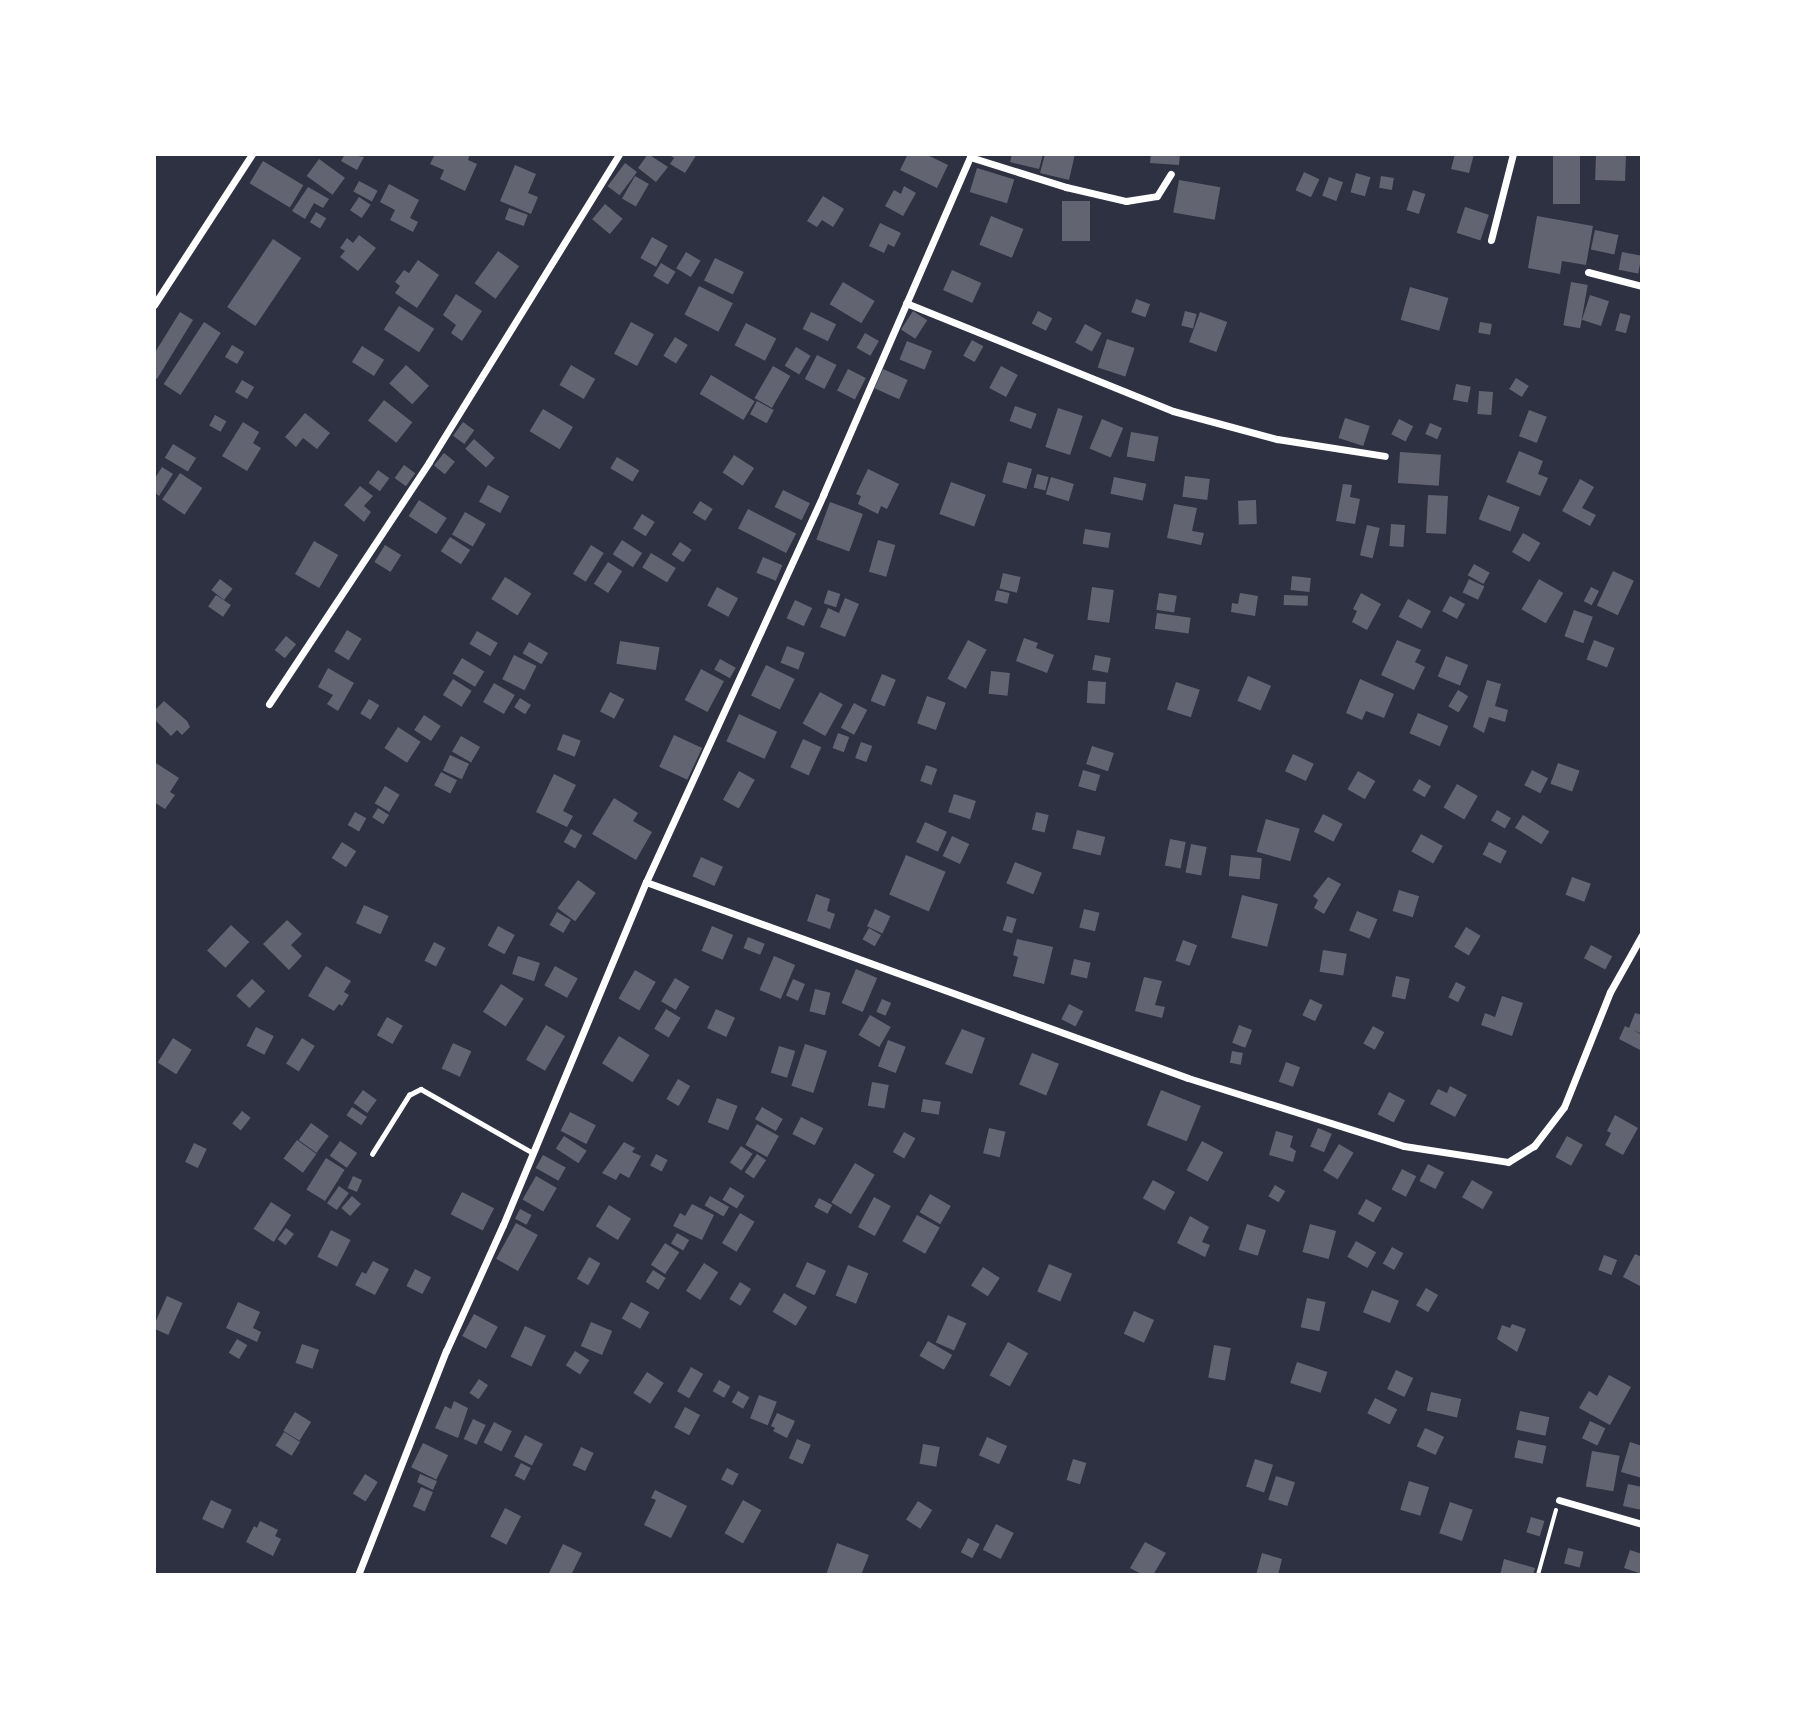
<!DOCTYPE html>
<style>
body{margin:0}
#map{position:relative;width:1796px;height:1729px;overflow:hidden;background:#2d3142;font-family:"Sofia Sans Condensed",sans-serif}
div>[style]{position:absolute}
.building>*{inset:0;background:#626471;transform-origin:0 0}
.path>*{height:3.5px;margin:-1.75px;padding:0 1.75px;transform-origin:1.75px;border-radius:1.75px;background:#fff}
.service>*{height:4.5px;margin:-2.25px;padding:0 2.25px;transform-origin:2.25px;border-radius:2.25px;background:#fff}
.minor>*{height:7px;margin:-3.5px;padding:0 3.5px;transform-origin:3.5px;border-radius:3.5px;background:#fff}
span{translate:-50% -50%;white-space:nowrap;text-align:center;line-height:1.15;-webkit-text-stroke:7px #fff;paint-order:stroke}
.frame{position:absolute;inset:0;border:156px solid #fff;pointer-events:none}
</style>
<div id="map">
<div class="building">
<div style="clip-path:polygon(345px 154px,364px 157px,357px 170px,341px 161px)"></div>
<div style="clip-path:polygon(435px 154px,470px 154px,468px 160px,477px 164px,465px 191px,440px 179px,444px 170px,430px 164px)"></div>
<div style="clip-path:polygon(648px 154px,668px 167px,656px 182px,638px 168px)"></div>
<div style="clip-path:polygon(668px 154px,697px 154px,685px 173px,670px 164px,674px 158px)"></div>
<div style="clip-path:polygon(908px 154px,925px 154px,948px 165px,937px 188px,900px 170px)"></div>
<div style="clip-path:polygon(1012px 154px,1043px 154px,1039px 169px,1010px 162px)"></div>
<div style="clip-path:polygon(1045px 154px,1075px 154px,1069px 180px,1040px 173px)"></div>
<div style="clip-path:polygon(1151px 154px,1180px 154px,1179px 165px,1150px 163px)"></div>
<div style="clip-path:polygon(1455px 154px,1474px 154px,1469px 173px,1451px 169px)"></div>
<div style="left:1553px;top:154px;width:27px;height:50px"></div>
<div style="left:1596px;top:154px;width:30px;height:26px;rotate:2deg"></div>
<div style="left:319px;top:159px;width:32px;height:21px;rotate:36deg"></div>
<div style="left:263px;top:161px;width:47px;height:26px;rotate:31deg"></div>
<div style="left:625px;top:163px;width:15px;height:29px;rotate:37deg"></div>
<div style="clip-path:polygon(515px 165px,536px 174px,528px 193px,538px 197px,531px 214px,500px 201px)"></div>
<div style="left:977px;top:168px;width:39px;height:25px;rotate:17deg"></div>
<div style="left:1304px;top:172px;width:17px;height:20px;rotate:25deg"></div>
<div style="left:1356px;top:173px;width:15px;height:20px;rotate:16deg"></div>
<div style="left:635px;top:176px;width:16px;height:26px;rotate:30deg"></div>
<div style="left:1381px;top:176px;width:13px;height:12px;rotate:9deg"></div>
<div style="left:1329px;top:177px;width:15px;height:20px;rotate:20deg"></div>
<div style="left:1179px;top:180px;width:42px;height:33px;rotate:10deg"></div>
<div style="left:359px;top:181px;width:21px;height:12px;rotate:28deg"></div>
<div style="clip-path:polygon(389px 184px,419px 200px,410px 218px,418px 222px,413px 232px,390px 220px,395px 210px,380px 202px)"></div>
<div style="clip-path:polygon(904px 186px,916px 193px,903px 216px,885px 206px,894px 190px,901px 194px)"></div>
<div style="clip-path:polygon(308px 187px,329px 199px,323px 208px,314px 203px,305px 219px,292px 211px)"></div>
<div style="left:1413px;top:190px;width:13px;height:21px;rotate:18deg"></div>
<div style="clip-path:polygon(823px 196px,844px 209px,833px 227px,822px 220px,817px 227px,807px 221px)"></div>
<div style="left:359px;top:197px;width:14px;height:16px;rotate:34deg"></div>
<div style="left:1062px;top:201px;width:28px;height:40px"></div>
<div style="left:605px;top:204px;width:23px;height:20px;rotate:40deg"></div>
<div style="left:1465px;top:207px;width:25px;height:27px;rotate:18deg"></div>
<div style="left:509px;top:208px;width:20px;height:12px;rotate:20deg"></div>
<div style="left:316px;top:212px;width:12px;height:12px;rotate:31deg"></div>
<div style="left:991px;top:216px;width:35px;height:31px;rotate:22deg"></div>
<div style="clip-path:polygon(1537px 216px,1593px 226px,1586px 265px,1562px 261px,1560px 274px,1528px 268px)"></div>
<div style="clip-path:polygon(880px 223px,901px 233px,894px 247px,888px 244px,884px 253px,869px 246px)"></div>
<div style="left:1595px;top:230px;width:24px;height:20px;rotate:12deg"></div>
<div style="clip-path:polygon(359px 235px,376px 248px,358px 271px,340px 257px,345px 251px,340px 248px,347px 238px,353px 243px)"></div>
<div style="left:652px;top:237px;width:18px;height:24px;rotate:29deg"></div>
<div style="left:273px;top:239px;width:34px;height:82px;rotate:34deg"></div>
<div style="left:498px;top:251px;width:26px;height:40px;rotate:36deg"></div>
<div style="left:686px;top:252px;width:17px;height:19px;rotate:31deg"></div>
<div style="left:1622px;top:252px;width:20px;height:18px;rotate:11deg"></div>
<div style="left:715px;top:258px;width:32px;height:25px;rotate:26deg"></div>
<div style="clip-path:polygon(418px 260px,439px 275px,417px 308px,395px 293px,400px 286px,395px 282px,404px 270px,409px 273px)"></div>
<div style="left:661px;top:263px;width:17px;height:15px;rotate:31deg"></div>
<div style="left:952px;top:270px;width:32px;height:22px;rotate:24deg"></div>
<div style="left:843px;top:282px;width:37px;height:26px;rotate:31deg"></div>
<div style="left:1571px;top:282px;width:17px;height:44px;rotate:10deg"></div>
<div style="left:699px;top:286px;width:38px;height:32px;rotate:27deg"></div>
<div style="left:1410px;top:287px;width:40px;height:34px;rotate:16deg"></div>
<div style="clip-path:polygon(456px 294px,482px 311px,462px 341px,451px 333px,456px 325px,443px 315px)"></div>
<div style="left:1590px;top:295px;width:20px;height:26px;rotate:18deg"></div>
<div style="left:1136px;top:299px;width:15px;height:14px;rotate:20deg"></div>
<div style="left:399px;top:306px;width:42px;height:28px;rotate:33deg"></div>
<div style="left:913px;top:311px;width:17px;height:22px;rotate:33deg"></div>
<div style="left:1038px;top:311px;width:16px;height:14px;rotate:27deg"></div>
<div style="left:1185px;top:311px;width:12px;height:15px;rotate:14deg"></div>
<div style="clip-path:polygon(180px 312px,193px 320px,157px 379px,154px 377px,154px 354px)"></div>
<div style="left:811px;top:312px;width:28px;height:19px;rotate:26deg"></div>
<div style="left:1200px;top:312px;width:29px;height:32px;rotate:20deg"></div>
<div style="left:1620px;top:313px;width:11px;height:18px;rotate:15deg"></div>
<div style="left:204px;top:322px;width:20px;height:74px;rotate:33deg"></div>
<div style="left:631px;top:322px;width:26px;height:36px;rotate:28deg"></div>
<div style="left:1480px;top:322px;width:12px;height:11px;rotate:9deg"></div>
<div style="left:746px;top:323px;width:34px;height:25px;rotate:27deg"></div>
<div style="left:1085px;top:324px;width:19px;height:21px;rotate:28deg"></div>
<div style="left:865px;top:333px;width:16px;height:17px;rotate:30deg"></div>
<div style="left:675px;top:337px;width:15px;height:22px;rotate:32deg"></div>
<div style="left:1107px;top:339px;width:29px;height:30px;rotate:18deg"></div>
<div style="left:972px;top:340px;width:13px;height:18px;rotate:29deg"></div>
<div style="left:907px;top:341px;width:27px;height:20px;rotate:22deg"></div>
<div style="left:232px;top:345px;width:14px;height:14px;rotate:30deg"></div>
<div style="left:362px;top:346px;width:26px;height:19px;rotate:32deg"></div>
<div style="left:796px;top:347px;width:17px;height:22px;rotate:31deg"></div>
<div style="left:817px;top:355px;width:22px;height:27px;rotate:27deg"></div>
<div style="left:406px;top:365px;width:31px;height:25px;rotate:42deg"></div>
<div style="left:571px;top:365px;width:28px;height:23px;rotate:30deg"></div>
<div style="left:773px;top:366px;width:20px;height:37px;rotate:30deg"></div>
<div style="left:1001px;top:366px;width:19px;height:25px;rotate:28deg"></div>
<div style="left:848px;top:369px;width:20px;height:24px;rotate:27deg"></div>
<div style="left:883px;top:369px;width:27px;height:21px;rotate:24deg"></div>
<div style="left:711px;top:375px;width:51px;height:22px;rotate:31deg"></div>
<div style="left:1516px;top:378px;width:15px;height:13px;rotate:32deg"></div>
<div style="left:242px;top:380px;width:14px;height:14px;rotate:30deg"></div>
<div style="left:1456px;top:384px;width:15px;height:16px;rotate:11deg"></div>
<div style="left:1479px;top:391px;width:14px;height:23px;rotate:4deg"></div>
<div style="left:384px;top:400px;width:36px;height:26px;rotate:38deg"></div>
<div style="left:757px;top:401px;width:19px;height:15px;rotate:28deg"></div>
<div style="left:1015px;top:406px;width:23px;height:16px;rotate:20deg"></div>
<div style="left:1058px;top:408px;width:26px;height:41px;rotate:18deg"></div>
<div style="left:543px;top:409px;width:35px;height:26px;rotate:31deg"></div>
<div style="left:1529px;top:410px;width:19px;height:28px;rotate:21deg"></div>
<div style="clip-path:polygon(305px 413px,330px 433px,317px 449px,303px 438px,296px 447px,285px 437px)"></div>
<div style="left:215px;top:415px;width:13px;height:12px;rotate:29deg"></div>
<div style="left:1345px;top:418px;width:26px;height:21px;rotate:18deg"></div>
<div style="left:1102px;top:419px;width:23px;height:32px;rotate:23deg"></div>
<div style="left:1399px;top:419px;width:16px;height:17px;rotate:27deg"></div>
<div style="clip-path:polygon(243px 422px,259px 432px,253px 443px,261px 448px,247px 471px,222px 456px)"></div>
<div style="left:463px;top:422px;width:14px;height:17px;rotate:36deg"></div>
<div style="left:1430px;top:423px;width:13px;height:12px;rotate:23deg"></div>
<div style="left:1131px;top:432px;width:28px;height:25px;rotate:10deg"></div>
<div style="left:474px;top:439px;width:28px;height:13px;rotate:42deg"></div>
<div style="left:173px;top:444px;width:27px;height:16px;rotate:31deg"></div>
<div style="clip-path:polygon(1519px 451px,1543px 461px,1538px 474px,1548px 478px,1540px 496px,1506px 482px)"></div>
<div style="left:1400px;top:452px;width:41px;height:31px;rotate:4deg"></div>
<div style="left:444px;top:453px;width:14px;height:16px;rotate:39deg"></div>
<div style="left:734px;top:455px;width:24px;height:21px;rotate:33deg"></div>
<div style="left:617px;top:457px;width:26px;height:13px;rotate:31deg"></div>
<div style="left:1008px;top:462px;width:25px;height:21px;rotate:16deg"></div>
<div style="left:404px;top:465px;width:14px;height:16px;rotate:36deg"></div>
<div style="clip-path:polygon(162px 467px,173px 474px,159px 496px,154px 492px,154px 480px)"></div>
<div style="clip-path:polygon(868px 469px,899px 484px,887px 509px,881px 506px,878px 514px,858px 504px,861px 496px,856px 494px)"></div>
<div style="left:378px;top:470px;width:14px;height:16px;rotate:36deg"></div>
<div style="left:180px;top:473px;width:27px;height:32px;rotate:34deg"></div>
<div style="left:1037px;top:474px;width:12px;height:14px;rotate:14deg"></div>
<div style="left:1185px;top:476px;width:25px;height:21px;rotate:7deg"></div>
<div style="left:1051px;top:477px;width:24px;height:18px;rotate:17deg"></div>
<div style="left:1114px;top:477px;width:33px;height:17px;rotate:12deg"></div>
<div style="clip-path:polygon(1580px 479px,1594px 487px,1582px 508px,1596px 515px,1590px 526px,1562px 511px)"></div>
<div style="left:951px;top:482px;width:37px;height:34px;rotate:20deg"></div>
<div style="clip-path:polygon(1343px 484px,1352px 485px,1350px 497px,1360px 499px,1355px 524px,1336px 521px)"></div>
<div style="left:488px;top:485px;width:24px;height:19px;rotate:28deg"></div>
<div style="clip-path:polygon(360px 486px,373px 496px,364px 506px,371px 512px,364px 522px,344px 505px)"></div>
<div style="left:783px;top:490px;width:30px;height:19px;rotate:26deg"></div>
<div style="left:1428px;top:495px;width:20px;height:38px;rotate:3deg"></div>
<div style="left:1488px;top:495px;width:34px;height:26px;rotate:21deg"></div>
<div style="left:419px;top:500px;width:33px;height:19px;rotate:33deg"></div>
<div style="left:1256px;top:500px;width:24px;height:18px;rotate:88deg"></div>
<div style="left:700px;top:501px;width:15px;height:14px;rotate:32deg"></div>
<div style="left:830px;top:502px;width:35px;height:40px;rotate:20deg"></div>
<div style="clip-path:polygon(1174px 504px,1197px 508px,1192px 531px,1204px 533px,1201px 545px,1167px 538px)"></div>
<div style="left:748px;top:509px;width:54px;height:22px;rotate:27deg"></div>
<div style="left:465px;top:512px;width:24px;height:26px;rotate:30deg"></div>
<div style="left:642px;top:514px;width:15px;height:17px;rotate:32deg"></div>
<div style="left:1391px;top:524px;width:14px;height:22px;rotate:4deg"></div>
<div style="left:1367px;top:525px;width:13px;height:31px;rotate:13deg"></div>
<div style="left:1085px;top:529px;width:26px;height:15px;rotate:9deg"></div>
<div style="left:1523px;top:533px;width:20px;height:22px;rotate:30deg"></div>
<div style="left:450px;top:537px;width:24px;height:17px;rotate:33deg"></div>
<div style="left:622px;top:540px;width:24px;height:17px;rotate:33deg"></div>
<div style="left:878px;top:540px;width:18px;height:33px;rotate:16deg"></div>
<div style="left:314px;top:541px;width:28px;height:38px;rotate:30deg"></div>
<div style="left:680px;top:542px;width:14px;height:15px;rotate:34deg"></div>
<div style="left:385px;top:545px;width:19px;height:20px;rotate:32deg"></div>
<div style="left:591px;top:545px;width:15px;height:34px;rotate:32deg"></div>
<div style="left:651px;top:553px;width:29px;height:17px;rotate:31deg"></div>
<div style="left:763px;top:557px;width:21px;height:17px;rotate:23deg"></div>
<div style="left:608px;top:562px;width:17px;height:26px;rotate:33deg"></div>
<div style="left:1474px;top:564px;width:18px;height:13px;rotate:29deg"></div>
<div style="left:1613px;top:571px;width:23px;height:38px;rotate:25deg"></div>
<div style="left:1003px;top:573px;width:18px;height:16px;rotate:13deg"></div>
<div style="left:1292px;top:576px;width:19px;height:14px;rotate:6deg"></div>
<div style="left:505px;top:577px;width:31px;height:26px;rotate:32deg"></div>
<div style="left:220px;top:579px;width:16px;height:14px;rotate:38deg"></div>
<div style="left:1469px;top:579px;width:17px;height:15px;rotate:25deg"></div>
<div style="left:1539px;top:579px;width:28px;height:35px;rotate:30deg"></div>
<div style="left:717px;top:587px;width:24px;height:21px;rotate:28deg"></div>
<div style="left:1092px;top:587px;width:22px;height:33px;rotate:8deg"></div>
<div style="left:1591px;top:587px;width:9px;height:16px;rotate:27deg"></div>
<div style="left:828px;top:590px;width:13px;height:14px;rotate:18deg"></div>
<div style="left:997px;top:590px;width:13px;height:11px;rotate:13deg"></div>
<div style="left:1159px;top:593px;width:18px;height:17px;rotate:9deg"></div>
<div style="clip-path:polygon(1240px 593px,1258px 596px,1255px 616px,1231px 612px,1232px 603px,1238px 604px)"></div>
<div style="clip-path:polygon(1361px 593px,1381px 604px,1367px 630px,1352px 622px,1357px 611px,1353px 609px)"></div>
<div style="left:216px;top:595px;width:18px;height:14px;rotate:34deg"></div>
<div style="left:1284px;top:595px;width:24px;height:10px;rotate:2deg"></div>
<div style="left:1450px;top:596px;width:17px;height:17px;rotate:28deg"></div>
<div style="clip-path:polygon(845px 598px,859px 604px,845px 637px,820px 627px,828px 608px,839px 613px)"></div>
<div style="left:1408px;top:599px;width:26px;height:20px;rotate:28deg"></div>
<div style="left:795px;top:600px;width:19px;height:20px;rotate:25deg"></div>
<div style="left:1574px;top:610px;width:20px;height:28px;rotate:20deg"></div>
<div style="left:1157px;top:613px;width:34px;height:16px;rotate:8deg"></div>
<div style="left:347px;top:630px;width:17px;height:25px;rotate:31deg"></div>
<div style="left:477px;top:631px;width:24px;height:15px;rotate:30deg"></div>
<div style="left:286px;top:636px;width:13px;height:18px;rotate:39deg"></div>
<div style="clip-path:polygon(1024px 638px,1038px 643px,1036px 648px,1054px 655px,1047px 673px,1016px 661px)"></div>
<div style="left:968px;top:640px;width:21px;height:44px;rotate:28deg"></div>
<div style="clip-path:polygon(1397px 640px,1421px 650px,1415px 662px,1425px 667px,1414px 690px,1381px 675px)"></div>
<div style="left:1594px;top:640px;width:22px;height:21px;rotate:21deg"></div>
<div style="left:620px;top:641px;width:40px;height:23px;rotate:9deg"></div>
<div style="left:529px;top:642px;width:22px;height:13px;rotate:30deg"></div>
<div style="left:787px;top:646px;width:19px;height:18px;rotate:21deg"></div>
<div style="left:514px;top:655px;width:25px;height:27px;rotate:26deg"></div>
<div style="left:1095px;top:655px;width:16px;height:15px;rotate:11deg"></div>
<div style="left:1446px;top:656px;width:24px;height:22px;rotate:22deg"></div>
<div style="left:462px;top:658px;width:26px;height:18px;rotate:31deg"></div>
<div style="left:720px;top:659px;width:18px;height:12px;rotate:29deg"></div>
<div style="left:766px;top:665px;width:32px;height:34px;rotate:26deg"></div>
<div style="clip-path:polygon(328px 668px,354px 683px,338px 711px,327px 704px,333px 695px,318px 687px)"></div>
<div style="left:701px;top:669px;width:26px;height:35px;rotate:28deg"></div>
<div style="left:991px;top:671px;width:19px;height:23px;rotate:6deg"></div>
<div style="left:882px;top:674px;width:15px;height:29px;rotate:23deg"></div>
<div style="left:1248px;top:676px;width:25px;height:27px;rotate:23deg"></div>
<div style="left:453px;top:679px;width:22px;height:19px;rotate:32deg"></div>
<div style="clip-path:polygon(1360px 679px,1394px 694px,1384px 718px,1366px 711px,1362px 720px,1346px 713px)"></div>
<div style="clip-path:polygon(1487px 680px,1501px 684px,1495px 706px,1508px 710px,1505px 722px,1489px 717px,1484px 733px,1473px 727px)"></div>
<div style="left:1088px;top:681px;width:18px;height:22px;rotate:3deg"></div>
<div style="left:1176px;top:682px;width:25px;height:29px;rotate:18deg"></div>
<div style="left:494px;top:683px;width:24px;height:22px;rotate:30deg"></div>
<div style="left:1458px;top:690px;width:12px;height:19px;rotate:31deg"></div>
<div style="left:610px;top:692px;width:16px;height:22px;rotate:27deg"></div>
<div style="left:820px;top:692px;width:26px;height:36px;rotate:29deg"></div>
<div style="left:927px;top:696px;width:20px;height:29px;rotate:20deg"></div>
<div style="left:520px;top:698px;width:13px;height:11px;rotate:32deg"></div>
<div style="left:369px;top:699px;width:12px;height:17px;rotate:31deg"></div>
<div style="clip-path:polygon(164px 701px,187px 721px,190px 727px,182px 735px,177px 730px,171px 736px,154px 719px,154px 711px)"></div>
<div style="left:854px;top:703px;width:15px;height:28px;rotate:28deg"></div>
<div style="left:1418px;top:713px;width:33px;height:22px;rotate:23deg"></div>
<div style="left:739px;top:714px;width:42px;height:30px;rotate:25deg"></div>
<div style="left:424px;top:715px;width:20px;height:18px;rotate:33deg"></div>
<div style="left:398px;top:727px;width:27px;height:25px;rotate:33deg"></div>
<div style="left:838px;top:733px;width:12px;height:16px;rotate:20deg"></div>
<div style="left:563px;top:734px;width:19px;height:17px;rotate:21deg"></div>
<div style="left:674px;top:735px;width:31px;height:35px;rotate:25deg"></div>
<div style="left:461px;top:736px;width:22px;height:18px;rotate:30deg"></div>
<div style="left:803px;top:739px;width:20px;height:31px;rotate:24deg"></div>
<div style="left:861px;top:742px;width:12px;height:17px;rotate:20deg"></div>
<div style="left:1092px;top:746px;width:23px;height:19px;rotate:18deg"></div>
<div style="left:1293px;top:754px;width:23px;height:19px;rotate:25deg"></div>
<div style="left:450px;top:755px;width:21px;height:17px;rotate:25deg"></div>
<div style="clip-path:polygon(156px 763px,179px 778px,170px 792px,175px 795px,165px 809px,154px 802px)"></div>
<div style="left:1558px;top:763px;width:23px;height:22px;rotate:20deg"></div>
<div style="left:926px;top:765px;width:12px;height:17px;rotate:20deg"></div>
<div style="left:1083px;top:770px;width:18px;height:17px;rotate:16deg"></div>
<div style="left:1532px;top:770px;width:18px;height:17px;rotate:27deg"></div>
<div style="left:739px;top:771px;width:18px;height:33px;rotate:29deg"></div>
<div style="left:1358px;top:771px;width:20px;height:21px;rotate:30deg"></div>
<div style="left:441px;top:772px;width:18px;height:15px;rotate:27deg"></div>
<div style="clip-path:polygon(554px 774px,576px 785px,563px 811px,573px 816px,567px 827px,536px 812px)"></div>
<div style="left:1419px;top:779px;width:14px;height:13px;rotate:30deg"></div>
<div style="left:1457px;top:784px;width:24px;height:27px;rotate:30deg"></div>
<div style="left:385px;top:786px;width:17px;height:20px;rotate:31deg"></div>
<div style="left:954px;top:794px;width:23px;height:19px;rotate:18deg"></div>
<div style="clip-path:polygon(614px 798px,638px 813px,633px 821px,652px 832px,636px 860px,592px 834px)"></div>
<div style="left:378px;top:808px;width:13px;height:11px;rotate:32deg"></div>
<div style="left:1497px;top:810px;width:16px;height:12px;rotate:30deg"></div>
<div style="left:355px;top:812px;width:13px;height:15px;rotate:29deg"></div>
<div style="left:1036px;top:812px;width:13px;height:18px;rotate:13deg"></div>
<div style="left:1323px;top:814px;width:22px;height:20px;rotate:27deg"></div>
<div style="left:1523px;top:815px;width:31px;height:15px;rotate:32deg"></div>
<div style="left:1266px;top:819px;width:35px;height:34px;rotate:16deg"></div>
<div style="left:925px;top:822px;width:24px;height:22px;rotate:24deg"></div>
<div style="left:571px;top:829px;width:13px;height:15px;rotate:29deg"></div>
<div style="left:1077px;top:830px;width:29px;height:19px;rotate:14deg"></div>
<div style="left:1421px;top:834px;width:25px;height:20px;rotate:29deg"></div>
<div style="left:952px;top:836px;width:19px;height:22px;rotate:25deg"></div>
<div style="left:1170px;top:839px;width:16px;height:27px;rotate:11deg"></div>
<div style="left:342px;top:842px;width:17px;height:19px;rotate:33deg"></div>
<div style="left:1489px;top:842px;width:20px;height:14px;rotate:27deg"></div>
<div style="left:1191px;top:844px;width:16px;height:29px;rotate:11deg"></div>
<div style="left:906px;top:855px;width:43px;height:43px;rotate:23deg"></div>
<div style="left:1231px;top:855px;width:31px;height:21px;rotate:6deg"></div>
<div style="left:701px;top:857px;width:24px;height:21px;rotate:24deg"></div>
<div style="left:1015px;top:862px;width:29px;height:23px;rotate:22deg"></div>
<div style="clip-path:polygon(1328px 877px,1341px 884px,1324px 914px,1314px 908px,1318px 900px,1313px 896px)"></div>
<div style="left:1572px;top:877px;width:20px;height:19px;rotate:20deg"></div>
<div style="left:578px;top:880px;width:22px;height:35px;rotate:36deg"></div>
<div style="left:1399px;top:890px;width:21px;height:22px;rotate:17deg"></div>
<div style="clip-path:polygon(816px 894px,830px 899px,827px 911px,835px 914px,830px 929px,807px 921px)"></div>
<div style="left:1242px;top:895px;width:37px;height:44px;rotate:14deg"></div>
<div style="left:364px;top:905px;width:27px;height:20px;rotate:24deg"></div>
<div style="left:875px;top:909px;width:17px;height:19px;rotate:25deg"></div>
<div style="left:1084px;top:909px;width:16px;height:19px;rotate:14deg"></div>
<div style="left:1357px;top:911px;width:22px;height:21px;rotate:22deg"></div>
<div style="left:557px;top:912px;width:16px;height:15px;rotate:30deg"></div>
<div style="left:1007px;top:916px;width:10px;height:15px;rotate:17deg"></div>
<div style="clip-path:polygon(287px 920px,302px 934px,291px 945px,302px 956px,289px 970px,263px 944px)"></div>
<div style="left:231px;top:925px;width:25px;height:35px;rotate:43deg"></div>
<div style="left:498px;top:926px;width:19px;height:22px;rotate:28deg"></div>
<div style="left:712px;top:926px;width:23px;height:27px;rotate:23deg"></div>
<div style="left:1466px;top:927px;width:17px;height:23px;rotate:31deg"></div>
<div style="left:869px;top:928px;width:14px;height:13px;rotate:30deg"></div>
<div style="left:748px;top:937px;width:18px;height:12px;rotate:22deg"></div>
<div style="clip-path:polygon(1017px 939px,1053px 947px,1044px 984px,1013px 976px,1018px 957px,1013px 955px)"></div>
<div style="left:1183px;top:940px;width:15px;height:22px;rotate:20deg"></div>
<div style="left:434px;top:942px;width:13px;height:21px;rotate:27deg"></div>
<div style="left:1591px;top:945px;width:24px;height:15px;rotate:28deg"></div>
<div style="left:1323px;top:950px;width:24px;height:22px;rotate:9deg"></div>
<div style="left:518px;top:956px;width:23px;height:19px;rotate:18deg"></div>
<div style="left:774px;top:956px;width:23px;height:37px;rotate:23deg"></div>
<div style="left:1074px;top:959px;width:17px;height:16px;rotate:13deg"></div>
<div style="clip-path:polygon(326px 966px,351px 981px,344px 992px,349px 995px,342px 1006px,339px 1004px,334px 1011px,308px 996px)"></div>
<div style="left:555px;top:966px;width:26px;height:22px;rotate:29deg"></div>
<div style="left:856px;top:969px;width:23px;height:37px;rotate:23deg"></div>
<div style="left:635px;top:970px;width:24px;height:33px;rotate:30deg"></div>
<div style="left:1396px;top:976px;width:14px;height:21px;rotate:12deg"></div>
<div style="clip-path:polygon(1144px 977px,1162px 981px,1155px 1005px,1165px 1007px,1162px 1018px,1135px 1011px)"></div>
<div style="left:675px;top:978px;width:17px;height:27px;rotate:31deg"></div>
<div style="left:252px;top:979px;width:18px;height:23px;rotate:43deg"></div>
<div style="left:793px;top:979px;width:13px;height:18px;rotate:23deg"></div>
<div style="left:1456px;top:982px;width:11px;height:17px;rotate:27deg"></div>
<div style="left:501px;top:984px;width:27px;height:33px;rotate:33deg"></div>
<div style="left:815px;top:989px;width:16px;height:23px;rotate:14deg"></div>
<div style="clip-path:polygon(1502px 996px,1523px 1003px,1512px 1036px,1481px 1025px,1485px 1013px,1495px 1017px)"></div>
<div style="left:882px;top:999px;width:10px;height:14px;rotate:24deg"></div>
<div style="left:1310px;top:999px;width:14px;height:18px;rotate:25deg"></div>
<div style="left:1069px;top:1004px;width:16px;height:17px;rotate:27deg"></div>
<div style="left:666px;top:1009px;width:17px;height:23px;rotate:31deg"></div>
<div style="left:716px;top:1009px;width:21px;height:21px;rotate:25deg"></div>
<div style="clip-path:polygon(1635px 1013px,1642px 1015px,1642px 1034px,1633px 1030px,1642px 1035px,1642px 1051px,1619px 1039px,1625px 1026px,1629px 1028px)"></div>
<div style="left:870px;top:1015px;width:24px;height:23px;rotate:30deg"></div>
<div style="left:387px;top:1017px;width:18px;height:21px;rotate:29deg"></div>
<div style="left:546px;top:1025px;width:22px;height:40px;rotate:30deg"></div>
<div style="left:1239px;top:1025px;width:14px;height:19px;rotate:21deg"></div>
<div style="left:1373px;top:1026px;width:13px;height:20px;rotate:29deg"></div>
<div style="left:256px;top:1027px;width:20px;height:21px;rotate:27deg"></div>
<div style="clip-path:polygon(962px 1029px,985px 1038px,972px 1074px,945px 1064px)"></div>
<div style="left:619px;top:1036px;width:36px;height:32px;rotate:32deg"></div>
<div style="left:173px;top:1038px;width:22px;height:29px;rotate:32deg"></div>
<div style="left:302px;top:1038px;width:15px;height:30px;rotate:32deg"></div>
<div style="left:888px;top:1040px;width:19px;height:28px;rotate:21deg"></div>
<div style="left:453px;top:1043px;width:20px;height:28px;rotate:24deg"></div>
<div style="left:805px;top:1044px;width:23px;height:44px;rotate:18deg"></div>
<div style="left:779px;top:1046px;width:17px;height:28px;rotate:17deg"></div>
<div style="left:1232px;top:1051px;width:11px;height:12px;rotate:10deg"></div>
<div style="left:1032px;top:1053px;width:29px;height:34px;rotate:22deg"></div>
<div style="left:1286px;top:1062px;width:15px;height:21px;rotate:20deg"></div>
<div style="left:678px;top:1079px;width:14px;height:23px;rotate:30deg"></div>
<div style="left:872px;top:1082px;width:17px;height:24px;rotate:10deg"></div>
<div style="clip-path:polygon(1450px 1086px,1467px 1095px,1455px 1117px,1430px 1104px,1438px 1089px,1447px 1093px)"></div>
<div style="left:363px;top:1090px;width:17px;height:16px;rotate:36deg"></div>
<div style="left:1161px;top:1090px;width:43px;height:38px;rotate:22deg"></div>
<div style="left:1389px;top:1092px;width:18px;height:25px;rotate:27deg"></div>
<div style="left:717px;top:1098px;width:22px;height:26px;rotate:21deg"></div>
<div style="left:923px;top:1099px;width:18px;height:13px;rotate:9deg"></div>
<div style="left:352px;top:1107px;width:18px;height:10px;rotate:34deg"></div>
<div style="left:762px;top:1107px;width:24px;height:14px;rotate:30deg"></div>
<div style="left:242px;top:1111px;width:11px;height:16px;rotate:38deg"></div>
<div style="left:570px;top:1112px;width:29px;height:21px;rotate:27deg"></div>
<div style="clip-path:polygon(1615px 1115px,1638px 1128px,1623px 1155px,1605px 1145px,1611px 1133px,1607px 1131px)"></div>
<div style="left:801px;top:1117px;width:25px;height:19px;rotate:27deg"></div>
<div style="left:311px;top:1123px;width:22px;height:21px;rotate:36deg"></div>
<div style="left:757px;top:1124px;width:25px;height:24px;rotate:29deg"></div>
<div style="left:989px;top:1128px;width:17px;height:26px;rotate:13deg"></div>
<div style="left:1318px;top:1128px;width:15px;height:20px;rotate:23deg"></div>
<div style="clip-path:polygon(1276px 1131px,1293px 1136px,1290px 1147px,1296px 1151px,1293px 1162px,1269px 1155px)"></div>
<div style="left:904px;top:1132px;width:13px;height:23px;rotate:29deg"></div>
<div style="left:564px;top:1136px;width:27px;height:15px;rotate:33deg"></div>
<div style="left:1567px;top:1136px;width:18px;height:24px;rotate:29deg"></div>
<div style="left:297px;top:1140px;width:24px;height:23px;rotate:36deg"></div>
<div style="left:340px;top:1141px;width:21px;height:18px;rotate:35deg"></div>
<div style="left:1202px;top:1141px;width:24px;height:33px;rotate:28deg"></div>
<div style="clip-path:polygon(624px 1142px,635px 1148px,632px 1152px,641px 1156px,629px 1178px,620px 1173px,616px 1180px,602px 1173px)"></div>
<div style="left:194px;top:1143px;width:14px;height:21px;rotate:25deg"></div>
<div style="left:1339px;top:1144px;width:17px;height:31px;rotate:31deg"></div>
<div style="left:741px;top:1146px;width:14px;height:20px;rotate:34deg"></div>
<div style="left:656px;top:1154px;width:13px;height:13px;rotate:27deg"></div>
<div style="left:757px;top:1154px;width:11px;height:22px;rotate:34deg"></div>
<div style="left:543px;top:1155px;width:26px;height:15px;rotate:29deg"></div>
<div style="left:326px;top:1158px;width:22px;height:37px;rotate:32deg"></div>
<div style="left:855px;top:1163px;width:23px;height:46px;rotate:31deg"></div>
<div style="left:1428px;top:1164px;width:18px;height:19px;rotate:27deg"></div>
<div style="left:1402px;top:1169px;width:16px;height:23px;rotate:27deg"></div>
<div style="left:353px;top:1176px;width:10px;height:13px;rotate:24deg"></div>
<div style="left:536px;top:1176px;width:24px;height:27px;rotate:30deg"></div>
<div style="left:1153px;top:1180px;width:25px;height:21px;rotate:29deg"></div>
<div style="left:1472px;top:1180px;width:24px;height:20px;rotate:30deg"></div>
<div style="left:1275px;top:1185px;width:12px;height:13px;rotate:31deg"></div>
<div style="left:339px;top:1186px;width:12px;height:21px;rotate:35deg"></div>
<div style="left:730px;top:1187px;width:17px;height:15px;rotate:31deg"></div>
<div style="left:462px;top:1192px;width:36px;height:25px;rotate:27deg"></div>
<div style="left:930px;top:1194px;width:24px;height:21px;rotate:30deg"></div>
<div style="left:352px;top:1196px;width:12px;height:16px;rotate:42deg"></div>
<div style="left:710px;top:1196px;width:22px;height:11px;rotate:30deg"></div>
<div style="left:874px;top:1197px;width:19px;height:34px;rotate:28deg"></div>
<div style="left:819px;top:1198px;width:15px;height:10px;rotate:28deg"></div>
<div style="left:1366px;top:1199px;width:18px;height:17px;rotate:29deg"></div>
<div style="left:271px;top:1202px;width:24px;height:32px;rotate:33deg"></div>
<div style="clip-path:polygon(692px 1204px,714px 1215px,702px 1240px,673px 1226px,680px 1213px,685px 1216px)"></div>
<div style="left:609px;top:1205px;width:26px;height:25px;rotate:32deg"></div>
<div style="left:520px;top:1209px;width:13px;height:11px;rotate:27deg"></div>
<div style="left:740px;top:1213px;width:17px;height:35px;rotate:31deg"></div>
<div style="left:917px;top:1215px;width:26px;height:30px;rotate:29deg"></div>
<div style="clip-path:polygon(1190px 1216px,1209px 1227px,1202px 1242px,1210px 1245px,1205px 1257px,1177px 1243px)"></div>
<div style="left:516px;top:1223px;width:25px;height:41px;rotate:29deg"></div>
<div style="left:1247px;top:1224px;width:20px;height:27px;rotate:18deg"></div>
<div style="left:1310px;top:1224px;width:27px;height:29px;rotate:15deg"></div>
<div style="left:286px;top:1228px;width:10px;height:14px;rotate:37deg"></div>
<div style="left:331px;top:1230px;width:22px;height:30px;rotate:27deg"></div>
<div style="left:677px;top:1233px;width:14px;height:12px;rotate:30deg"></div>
<div style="left:1356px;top:1241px;width:23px;height:18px;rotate:29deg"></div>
<div style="left:665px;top:1243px;width:17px;height:26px;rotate:33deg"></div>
<div style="left:1392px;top:1247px;width:13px;height:19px;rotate:29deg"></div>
<div style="clip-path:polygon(1635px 1254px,1642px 1257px,1640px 1286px,1623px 1277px)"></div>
<div style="left:1604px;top:1255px;width:14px;height:16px;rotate:21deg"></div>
<div style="left:589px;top:1257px;width:13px;height:25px;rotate:29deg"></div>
<div style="clip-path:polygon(373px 1261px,389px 1269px,375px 1295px,355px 1285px,362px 1272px,366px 1274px)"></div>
<div style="left:807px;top:1262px;width:21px;height:27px;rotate:25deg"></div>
<div style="left:704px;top:1263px;width:17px;height:33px;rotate:33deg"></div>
<div style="left:1049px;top:1264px;width:25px;height:30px;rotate:23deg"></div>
<div style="left:848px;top:1265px;width:22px;height:33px;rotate:22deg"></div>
<div style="left:983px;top:1267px;width:20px;height:22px;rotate:33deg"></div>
<div style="left:415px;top:1269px;width:18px;height:19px;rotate:27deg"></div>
<div style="left:653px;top:1270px;width:15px;height:14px;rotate:32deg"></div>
<div style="left:740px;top:1282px;width:13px;height:20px;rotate:32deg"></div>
<div style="left:1426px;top:1288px;width:14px;height:20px;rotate:30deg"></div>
<div style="left:1372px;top:1290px;width:29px;height:24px;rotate:22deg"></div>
<div style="left:784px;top:1293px;width:27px;height:22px;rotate:31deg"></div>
<div style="left:167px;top:1296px;width:17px;height:35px;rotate:24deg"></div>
<div style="left:1307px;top:1298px;width:19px;height:30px;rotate:12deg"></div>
<div style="clip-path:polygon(238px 1302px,260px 1312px,253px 1328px,261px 1332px,257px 1342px,226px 1328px)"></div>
<div style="left:631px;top:1302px;width:21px;height:19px;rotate:29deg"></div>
<div style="left:1134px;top:1311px;width:22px;height:25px;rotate:24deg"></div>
<div style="left:474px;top:1314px;width:27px;height:25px;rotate:28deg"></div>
<div style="left:948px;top:1315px;width:20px;height:30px;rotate:24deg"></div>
<div style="left:591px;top:1322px;width:23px;height:26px;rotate:23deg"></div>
<div style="clip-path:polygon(1512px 1324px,1526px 1329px,1517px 1352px,1497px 1339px,1502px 1325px,1510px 1328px)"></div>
<div style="left:525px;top:1326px;width:23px;height:34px;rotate:25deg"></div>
<div style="left:237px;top:1339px;width:12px;height:16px;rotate:31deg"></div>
<div style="left:928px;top:1341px;width:28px;height:17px;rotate:30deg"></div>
<div style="left:1008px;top:1342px;width:23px;height:38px;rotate:29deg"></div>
<div style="left:302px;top:1344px;width:18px;height:20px;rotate:19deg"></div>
<div style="left:1214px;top:1345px;width:17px;height:33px;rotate:10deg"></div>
<div style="left:575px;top:1351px;width:17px;height:17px;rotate:33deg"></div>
<div style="left:1297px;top:1362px;width:32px;height:22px;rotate:18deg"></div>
<div style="left:691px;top:1367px;width:14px;height:28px;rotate:30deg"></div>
<div style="left:1396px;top:1370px;width:19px;height:21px;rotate:25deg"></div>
<div style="left:647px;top:1372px;width:20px;height:25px;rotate:33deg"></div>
<div style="clip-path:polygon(1609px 1375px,1631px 1387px,1610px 1425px,1579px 1408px,1589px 1391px,1597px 1396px)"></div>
<div style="left:479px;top:1379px;width:11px;height:17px;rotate:34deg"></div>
<div style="left:719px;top:1380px;width:13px;height:13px;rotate:29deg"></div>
<div style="left:738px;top:1391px;width:13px;height:13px;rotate:29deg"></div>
<div style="left:1431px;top:1392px;width:31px;height:19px;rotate:13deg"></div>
<div style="left:759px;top:1395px;width:19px;height:25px;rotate:21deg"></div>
<div style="left:1375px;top:1398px;width:25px;height:17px;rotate:27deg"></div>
<div style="clip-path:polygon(454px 1401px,468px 1408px,458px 1438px,435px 1428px,445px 1406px,451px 1409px)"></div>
<div style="left:685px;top:1407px;width:17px;height:23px;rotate:28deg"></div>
<div style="left:1520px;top:1411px;width:30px;height:19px;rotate:12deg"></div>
<div style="left:295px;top:1412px;width:19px;height:22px;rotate:32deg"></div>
<div style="clip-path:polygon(777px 1413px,795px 1421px,787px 1438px,773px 1431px,775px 1428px,771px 1426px)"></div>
<div style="left:473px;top:1419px;width:14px;height:22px;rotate:25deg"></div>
<div style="left:1590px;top:1421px;width:17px;height:19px;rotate:25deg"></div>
<div style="left:494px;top:1422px;width:20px;height:23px;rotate:27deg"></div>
<div style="left:1425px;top:1428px;width:21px;height:20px;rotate:25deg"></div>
<div style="left:284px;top:1432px;width:19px;height:16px;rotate:32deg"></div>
<div style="left:525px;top:1435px;width:20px;height:24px;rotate:27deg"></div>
<div style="left:987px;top:1437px;width:22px;height:20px;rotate:24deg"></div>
<div style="left:797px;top:1439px;width:15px;height:21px;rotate:23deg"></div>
<div style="left:1518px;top:1440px;width:29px;height:18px;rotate:12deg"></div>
<div style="clip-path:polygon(1630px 1442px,1642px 1446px,1642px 1478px,1621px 1472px)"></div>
<div style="left:423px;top:1443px;width:28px;height:27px;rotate:26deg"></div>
<div style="left:923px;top:1444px;width:17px;height:20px;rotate:10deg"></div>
<div style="left:581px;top:1447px;width:14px;height:20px;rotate:25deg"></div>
<div style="left:1592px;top:1451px;width:28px;height:36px;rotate:10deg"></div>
<div style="left:1073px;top:1459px;width:14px;height:22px;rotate:17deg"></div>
<div style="left:1255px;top:1459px;width:19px;height:29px;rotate:18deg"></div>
<div style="left:521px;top:1463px;width:11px;height:14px;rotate:27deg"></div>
<div style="left:727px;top:1468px;width:13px;height:13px;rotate:27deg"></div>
<div style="left:365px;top:1474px;width:15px;height:23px;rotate:32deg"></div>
<div style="clip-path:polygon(420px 1474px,437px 1481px,433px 1490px,417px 1482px)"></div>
<div style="left:1276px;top:1476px;width:20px;height:25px;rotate:18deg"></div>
<div style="left:1409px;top:1481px;width:21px;height:30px;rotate:17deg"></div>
<div style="clip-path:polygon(1628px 1484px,1642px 1487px,1642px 1510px,1623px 1506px)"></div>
<div style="left:421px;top:1487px;width:13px;height:21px;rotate:23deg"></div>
<div style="clip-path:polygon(655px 1490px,687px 1506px,671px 1538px,644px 1525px,656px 1500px,651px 1498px)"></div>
<div style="left:211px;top:1500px;width:23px;height:21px;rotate:25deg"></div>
<div style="left:743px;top:1500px;width:21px;height:38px;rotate:29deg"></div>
<div style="left:918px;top:1501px;width:17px;height:22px;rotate:33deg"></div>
<div style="left:1450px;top:1502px;width:24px;height:33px;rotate:19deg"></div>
<div style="left:505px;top:1508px;width:18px;height:32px;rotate:27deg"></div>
<div style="left:1531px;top:1517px;width:14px;height:16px;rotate:17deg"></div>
<div style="clip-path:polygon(260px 1521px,278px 1530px,275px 1536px,281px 1539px,273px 1556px,246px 1542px,254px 1526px,257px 1528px)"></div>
<div style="left:996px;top:1524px;width:20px;height:29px;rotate:27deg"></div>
<div style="left:968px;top:1538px;width:13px;height:16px;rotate:27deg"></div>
<div style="clip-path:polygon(1145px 1542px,1166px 1553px,1153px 1575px,1143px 1575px,1130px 1568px)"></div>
<div style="clip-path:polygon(837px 1543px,869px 1555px,861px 1575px,826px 1575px)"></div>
<div style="clip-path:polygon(563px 1544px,582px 1553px,571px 1575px,548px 1575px)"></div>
<div style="left:1568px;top:1548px;width:16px;height:16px;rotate:14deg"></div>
<div style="clip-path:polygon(1630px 1550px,1642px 1554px,1642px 1574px,1624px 1568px)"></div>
<div style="clip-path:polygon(1262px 1553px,1282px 1559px,1278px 1575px,1256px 1575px)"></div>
<div style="clip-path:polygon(1504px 1559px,1535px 1568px,1533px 1575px,1500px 1575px)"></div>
</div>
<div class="path">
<div style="left:1538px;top:1575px;width:67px;rotate:-74.5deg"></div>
</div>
<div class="service">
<div style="left:372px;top:1154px;width:70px;rotate:-57.9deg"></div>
<div style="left:409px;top:1095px;width:13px;rotate:-27deg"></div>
<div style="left:421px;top:1089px;width:129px;rotate:29.7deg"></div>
</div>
<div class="minor">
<div style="left:970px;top:157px;width:101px;rotate:17.4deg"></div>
<div style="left:1066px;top:187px;width:62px;rotate:13.1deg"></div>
<div style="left:1126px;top:201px;width:31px;rotate:-9deg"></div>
<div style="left:1157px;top:196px;width:26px;rotate:-58deg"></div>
<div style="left:1491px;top:240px;width:89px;rotate:-75.7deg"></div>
<div style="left:1588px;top:272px;width:56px;rotate:14.5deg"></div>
<div style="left:906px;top:303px;width:288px;rotate:22deg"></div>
<div style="left:1173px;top:411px;width:108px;rotate:15.1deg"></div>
<div style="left:1277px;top:439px;width:109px;rotate:8.9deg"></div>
<div style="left:154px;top:305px;width:180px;rotate:-57deg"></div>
<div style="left:269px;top:704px;width:290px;rotate:-56.5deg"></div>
<div style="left:429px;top:462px;width:362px;rotate:-58.3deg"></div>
<div style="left:646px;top:882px;width:576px;rotate:19.88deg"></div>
<div style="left:1188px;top:1078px;width:226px;rotate:17.5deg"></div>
<div style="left:1404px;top:1146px;width:105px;rotate:8.7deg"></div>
<div style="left:1508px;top:1162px;width:31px;rotate:-32deg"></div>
<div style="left:1534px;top:1146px;width:49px;rotate:-52.4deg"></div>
<div style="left:1564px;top:1107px;width:124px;rotate:-68.2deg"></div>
<div style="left:1610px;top:992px;width:65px;rotate:-60.7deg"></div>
<div style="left:1559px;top:1500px;width:86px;rotate:16.1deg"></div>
<div style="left:358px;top:1575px;width:241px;rotate:-68.6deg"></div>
<div style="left:446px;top:1351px;width:138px;rotate:-65.7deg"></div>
<div style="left:503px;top:1225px;width:372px;rotate:-67.4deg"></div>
<div style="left:646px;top:882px;width:426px;rotate:-65.4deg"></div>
<div style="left:823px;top:495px;width:372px;rotate:-66.5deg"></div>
</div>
<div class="frame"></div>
</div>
